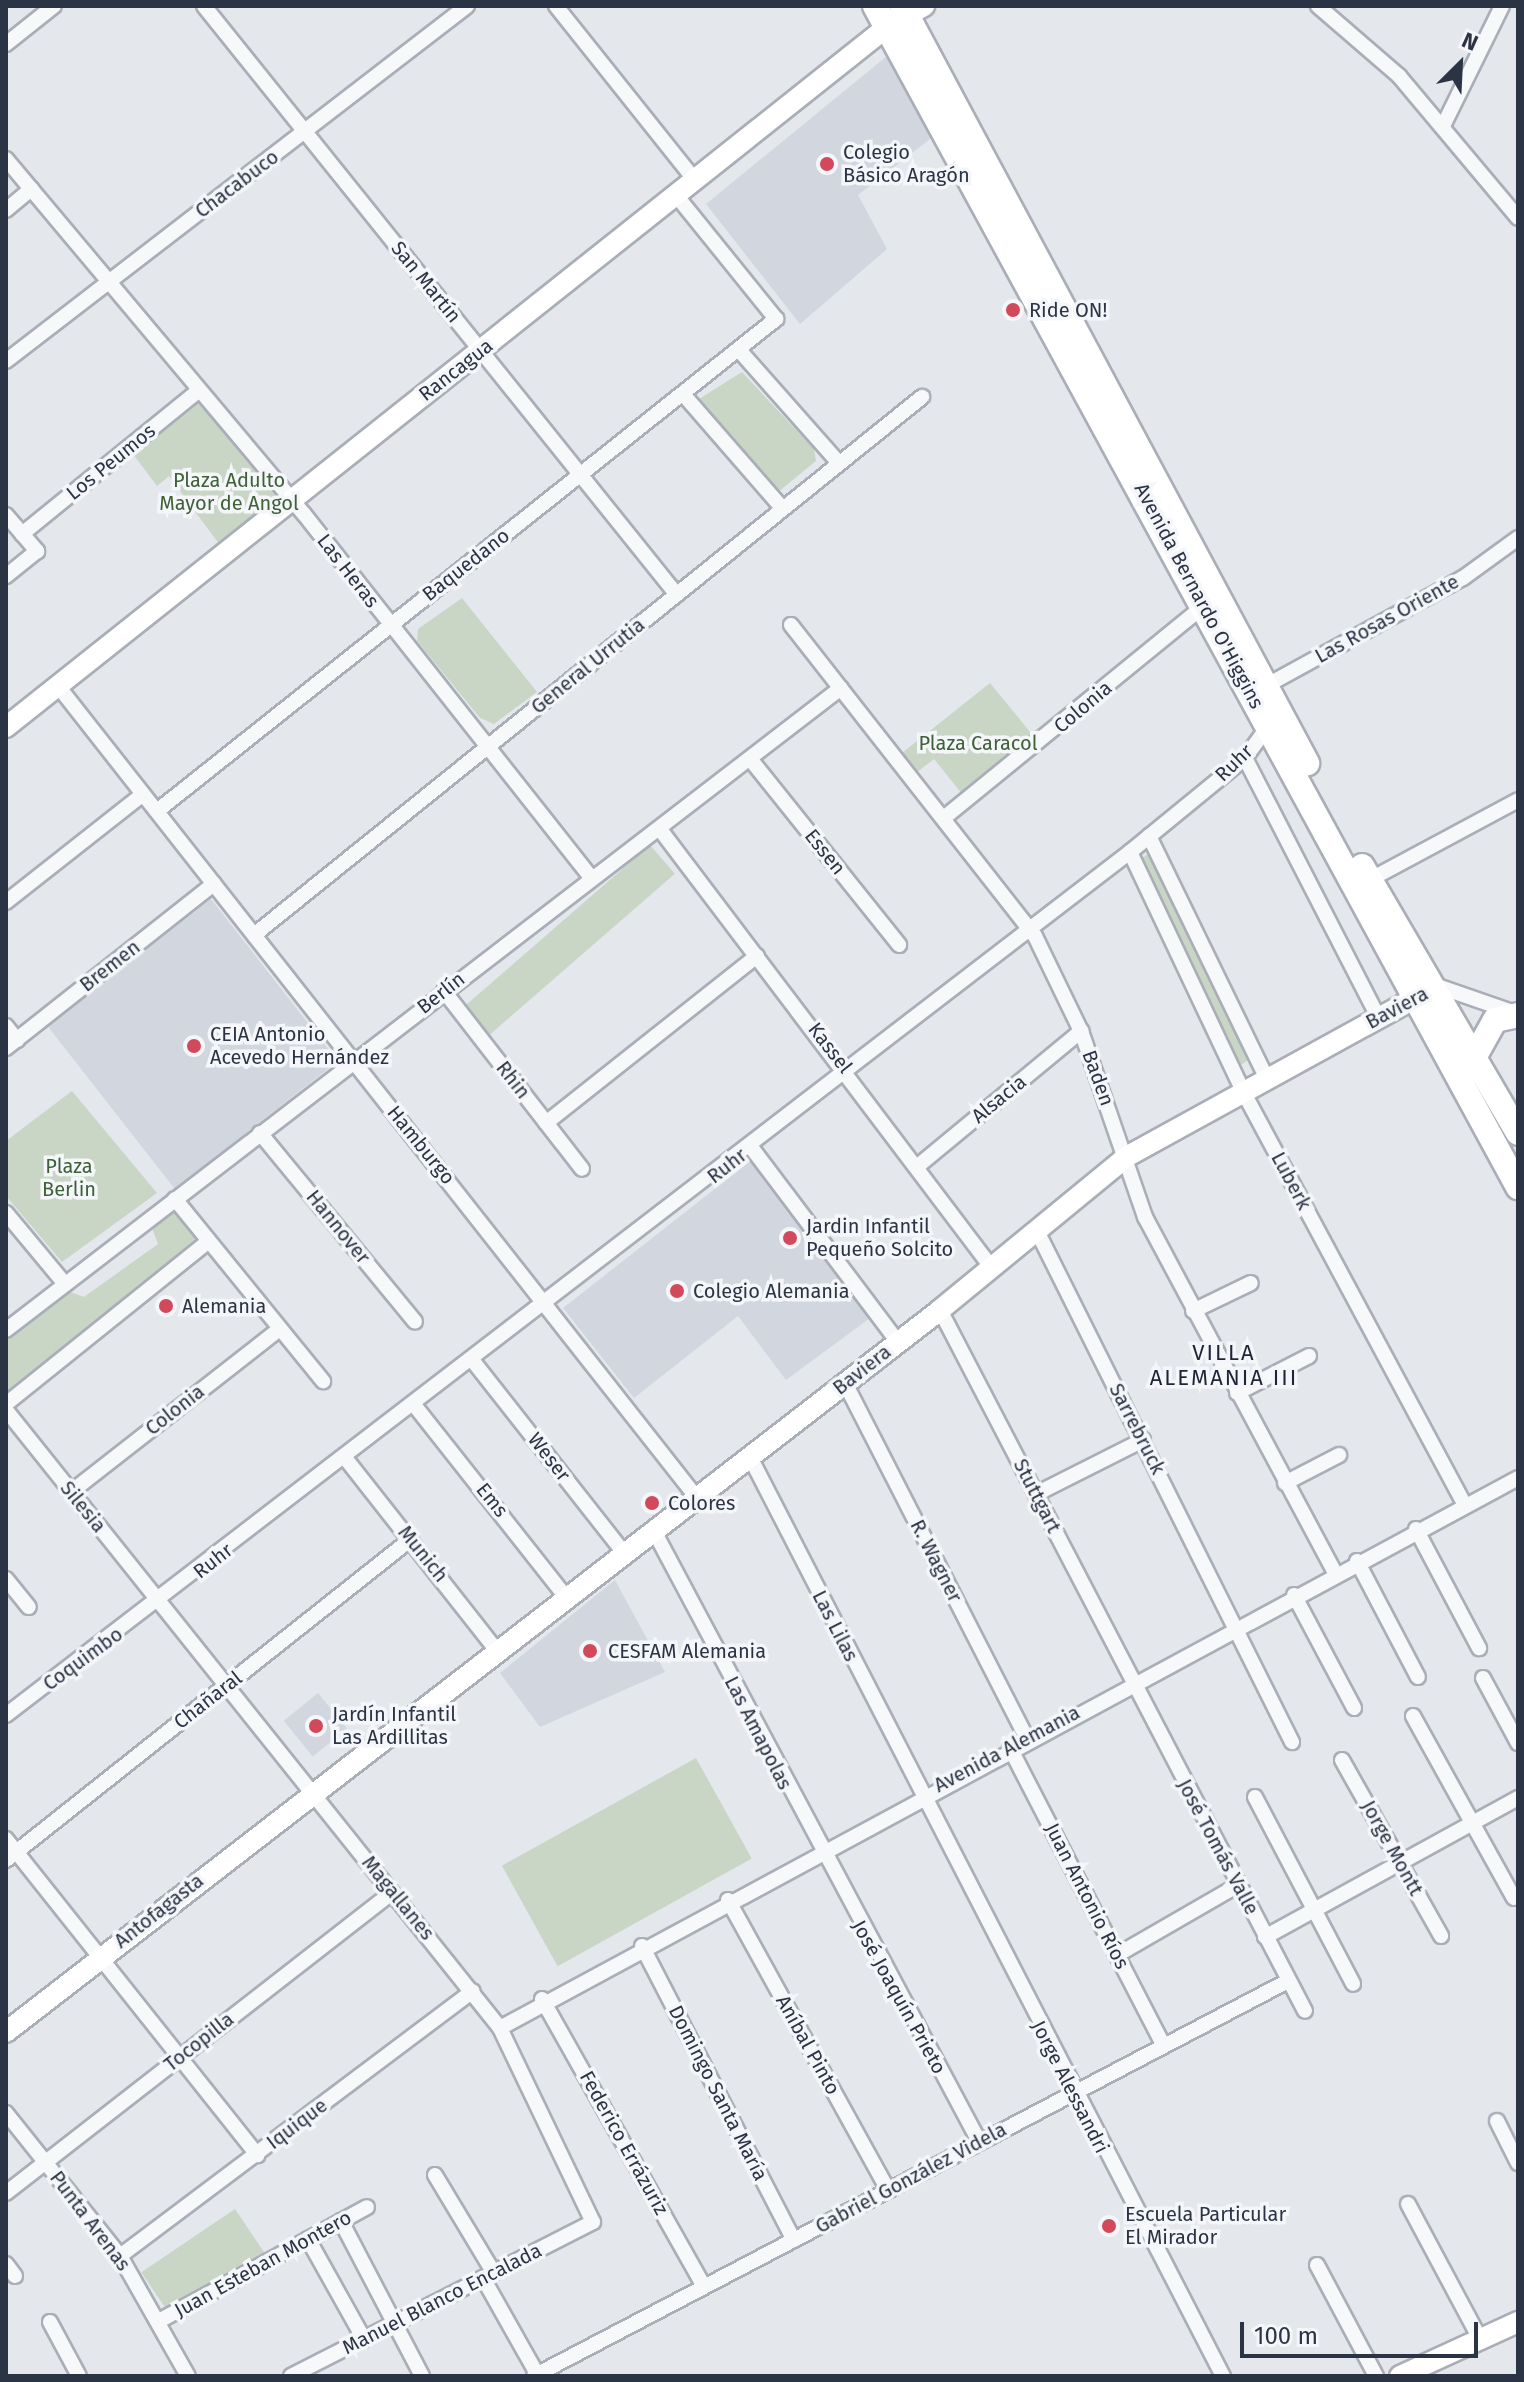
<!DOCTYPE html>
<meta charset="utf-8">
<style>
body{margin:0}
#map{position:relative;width:1524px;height:2382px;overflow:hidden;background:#e4e7ec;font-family:"Fira Sans",sans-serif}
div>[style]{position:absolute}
.built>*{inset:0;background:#d2d6de;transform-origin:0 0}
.green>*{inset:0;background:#c9d6c5;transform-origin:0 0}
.roads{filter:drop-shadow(2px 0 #a9aeb7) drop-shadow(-2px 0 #a9aeb7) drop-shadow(0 2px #a9aeb7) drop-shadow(0 -2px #a9aeb7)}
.street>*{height:14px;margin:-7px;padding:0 7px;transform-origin:7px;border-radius:7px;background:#f7f8fa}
.secondary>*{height:20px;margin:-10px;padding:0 10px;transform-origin:10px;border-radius:10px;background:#fff}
.primary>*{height:24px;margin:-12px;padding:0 12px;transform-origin:12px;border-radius:12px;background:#fff}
.dots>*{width:22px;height:22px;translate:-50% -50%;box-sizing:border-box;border:4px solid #f4f6f9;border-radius:50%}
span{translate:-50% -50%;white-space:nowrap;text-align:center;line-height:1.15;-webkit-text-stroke:7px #f4f6f9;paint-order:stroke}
.poi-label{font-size:20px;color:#2b3445}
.left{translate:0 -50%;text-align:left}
.street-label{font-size:20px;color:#2b3445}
.park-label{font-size:20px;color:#3f6138}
.neighbourhood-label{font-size:22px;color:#1d2536;letter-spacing:2px}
.frame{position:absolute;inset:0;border:8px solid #2b3445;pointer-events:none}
.north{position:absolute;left:1420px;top:24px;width:80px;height:80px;-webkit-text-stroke:6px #f4f6f9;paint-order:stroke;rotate:24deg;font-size:22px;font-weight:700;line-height:32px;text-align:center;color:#2b3445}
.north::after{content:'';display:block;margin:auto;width:28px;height:36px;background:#2b3445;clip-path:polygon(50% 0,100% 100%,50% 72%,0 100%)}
.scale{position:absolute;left:1240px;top:2322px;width:238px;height:36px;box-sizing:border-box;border:4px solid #2b3445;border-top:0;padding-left:10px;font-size:24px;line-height:28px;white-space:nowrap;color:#2b3445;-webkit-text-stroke:6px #f4f6f9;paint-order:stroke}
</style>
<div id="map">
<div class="built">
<div style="clip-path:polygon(887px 56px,939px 132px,858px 195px,887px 249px,800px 324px,706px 204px)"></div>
<div style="left:211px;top:899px;width:206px;height:207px;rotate:52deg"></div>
<div style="clip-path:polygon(753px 1159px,874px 1315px,786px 1380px,738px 1316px,634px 1398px,563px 1308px)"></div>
<div style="clip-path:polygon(615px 1580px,665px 1672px,540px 1727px,500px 1673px)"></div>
<div style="left:318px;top:1693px;width:46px;height:44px;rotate:51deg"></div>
</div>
<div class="green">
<div style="clip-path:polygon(742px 372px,814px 449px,816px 461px,778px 492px,699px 399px)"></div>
<div style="clip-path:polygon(203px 400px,289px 501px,225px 552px,169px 476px,157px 486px,133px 454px)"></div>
<div style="clip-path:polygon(462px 598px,537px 692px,494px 724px,480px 718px,417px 641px,418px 629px)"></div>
<div style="clip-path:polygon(990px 683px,1039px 743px,967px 800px,934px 759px,912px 776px,897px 757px)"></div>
<div style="left:650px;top:845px;width:38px;height:248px;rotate:49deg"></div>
<div style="clip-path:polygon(1152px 851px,1251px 1058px,1239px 1066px,1142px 858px)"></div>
<div style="clip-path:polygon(72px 1091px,157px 1193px,62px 1262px,6px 1196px,6px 1141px)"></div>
<div style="clip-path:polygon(172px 1206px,196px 1239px,6px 1398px,6px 1335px,62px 1289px,84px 1297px,158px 1244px,150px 1223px)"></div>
<div style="left:696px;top:1758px;width:115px;height:222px;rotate:61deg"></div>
<div style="left:235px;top:2209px;width:55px;height:113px;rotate:56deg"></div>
</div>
<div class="roads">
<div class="street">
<div style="left:204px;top:6px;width:755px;rotate:51.23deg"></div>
<div style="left:556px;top:6px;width:223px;rotate:51.4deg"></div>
<div style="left:1318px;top:6px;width:107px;rotate:40.8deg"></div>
<div style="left:1399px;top:76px;width:185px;rotate:50deg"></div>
<div style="left:6px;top:44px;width:61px;rotate:-38.4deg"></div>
<div style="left:1443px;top:126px;width:134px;rotate:-63.8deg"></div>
<div style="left:6px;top:159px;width:463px;rotate:50deg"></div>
<div style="left:304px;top:514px;width:463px;rotate:51.7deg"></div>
<div style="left:6px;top:210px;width:33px;rotate:-40deg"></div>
<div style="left:739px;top:350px;width:151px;rotate:48.5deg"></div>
<div style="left:6px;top:361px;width:582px;rotate:-37.6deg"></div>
<div style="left:683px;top:394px;width:152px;rotate:49deg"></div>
<div style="left:6px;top:515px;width:48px;rotate:49.3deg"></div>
<div style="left:37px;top:551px;width:40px;rotate:141deg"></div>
<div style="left:22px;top:534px;width:228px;rotate:-39.1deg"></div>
<div style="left:791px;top:625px;width:395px;rotate:51.9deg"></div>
<div style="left:1035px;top:936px;width:106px;rotate:64.2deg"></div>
<div style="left:1081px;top:1031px;width:197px;rotate:71deg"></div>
<div style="left:1145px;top:1217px;width:404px;rotate:61.9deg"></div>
<div style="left:58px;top:686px;width:1033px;rotate:51.8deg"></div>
<div style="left:1260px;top:689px;width:231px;rotate:-28.7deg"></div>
<div style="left:1463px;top:578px;width:68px;rotate:-36deg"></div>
<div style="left:1245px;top:758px;width:291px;rotate:62.8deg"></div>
<div style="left:751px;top:760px;width:237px;rotate:51.3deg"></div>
<div style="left:157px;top:811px;width:791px;rotate:-38.48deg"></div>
<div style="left:776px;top:319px;width:159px;rotate:-128.9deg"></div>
<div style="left:945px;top:817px;width:335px;rotate:-39.2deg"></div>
<div style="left:662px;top:832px;width:547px;rotate:52.88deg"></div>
<div style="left:1149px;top:836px;width:272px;rotate:64.1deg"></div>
<div style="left:1130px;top:852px;width:269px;rotate:64.7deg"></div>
<div style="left:1245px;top:1095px;width:463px;rotate:61.8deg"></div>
<div style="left:1369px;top:880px;width:169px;rotate:-28.2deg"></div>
<div style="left:6px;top:902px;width:174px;rotate:-38.2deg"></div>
<div style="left:254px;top:935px;width:858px;rotate:-38.85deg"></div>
<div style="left:1437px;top:986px;width:83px;rotate:19.1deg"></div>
<div style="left:444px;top:991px;width:225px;rotate:52.2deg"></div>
<div style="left:6px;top:1026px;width:18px;rotate:52deg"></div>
<div style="left:6px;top:1048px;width:265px;rotate:-38.3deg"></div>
<div style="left:546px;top:1123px;width:269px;rotate:-38.4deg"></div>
<div style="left:260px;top:1133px;width:244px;rotate:50.6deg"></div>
<div style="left:751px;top:1147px;width:244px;rotate:53deg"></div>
<div style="left:918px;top:1166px;width:212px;rotate:-39.6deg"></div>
<div style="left:175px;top:1199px;width:235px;rotate:50.9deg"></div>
<div style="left:6px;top:1213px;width:92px;rotate:50.3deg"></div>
<div style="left:1038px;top:1233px;width:569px;rotate:63.48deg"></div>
<div style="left:940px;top:1310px;width:790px;rotate:62.49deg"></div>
<div style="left:1193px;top:1311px;width:64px;rotate:-25.8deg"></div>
<div style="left:6px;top:1330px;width:1053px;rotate:-37.56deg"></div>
<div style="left:473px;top:1361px;width:244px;rotate:51.8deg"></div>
<div style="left:845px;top:1383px;width:400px;rotate:62.9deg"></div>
<div style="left:1237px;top:1393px;width:81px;rotate:-27.2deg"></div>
<div style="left:6px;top:1404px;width:260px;rotate:-38.8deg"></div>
<div style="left:415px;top:1406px;width:243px;rotate:51.7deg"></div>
<div style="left:6px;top:1410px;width:791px;rotate:51.36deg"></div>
<div style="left:500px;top:2028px;width:215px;rotate:64.4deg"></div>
<div style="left:593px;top:2222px;width:339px;rotate:153deg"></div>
<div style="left:750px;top:1457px;width:1034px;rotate:62.77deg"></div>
<div style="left:346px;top:1459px;width:244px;rotate:51.8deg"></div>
<div style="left:1285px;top:1483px;width:61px;rotate:-27.4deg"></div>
<div style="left:71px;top:1492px;width:265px;rotate:-38deg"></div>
<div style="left:1036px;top:1494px;width:120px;rotate:-26.8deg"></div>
<div style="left:1416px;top:1529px;width:135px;rotate:62.1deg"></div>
<div style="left:654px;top:1531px;width:693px;rotate:61.96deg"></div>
<div style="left:1357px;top:1561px;width:131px;rotate:62.3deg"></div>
<div style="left:6px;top:1579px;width:36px;rotate:51deg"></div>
<div style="left:1294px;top:1595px;width:128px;rotate:62deg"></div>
<div style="left:1483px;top:1678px;width:74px;rotate:61.7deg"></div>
<div style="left:6px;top:1715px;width:1417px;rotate:-37.52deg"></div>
<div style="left:1130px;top:852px;width:149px;rotate:-39.3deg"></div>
<div style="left:1245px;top:758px;width:41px;rotate:-54deg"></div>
<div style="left:1413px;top:1716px;width:208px;rotate:61deg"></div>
<div style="left:1010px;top:1748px;width:333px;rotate:62.7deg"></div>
<div style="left:1342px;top:1760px;width:202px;rotate:60.6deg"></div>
<div style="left:1255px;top:1797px;width:211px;rotate:62.3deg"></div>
<div style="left:6px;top:1839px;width:404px;rotate:51.5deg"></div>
<div style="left:6px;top:1860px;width:517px;rotate:-38.4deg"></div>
<div style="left:728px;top:1900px;width:331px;rotate:61.1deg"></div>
<div style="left:1265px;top:1937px;width:289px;rotate:-28.8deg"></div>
<div style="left:642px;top:1946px;width:331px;rotate:62.7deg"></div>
<div style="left:1117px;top:1955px;width:140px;rotate:-30deg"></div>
<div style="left:542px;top:1999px;width:330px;rotate:60.6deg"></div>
<div style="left:500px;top:2028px;width:1157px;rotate:-28.38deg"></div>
<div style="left:6px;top:2113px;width:183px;rotate:51.4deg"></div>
<div style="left:120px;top:2256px;width:138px;rotate:60.5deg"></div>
<div style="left:1497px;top:2121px;width:47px;rotate:63.4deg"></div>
<div style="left:435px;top:2175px;width:114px;rotate:59deg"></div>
<div style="left:6px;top:2193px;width:489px;rotate:-37.9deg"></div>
<div style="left:1408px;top:2204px;width:151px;rotate:61.9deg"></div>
<div style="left:341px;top:2221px;width:175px;rotate:62.4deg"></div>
<div style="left:308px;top:2239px;width:115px;rotate:60.8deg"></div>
<div style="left:120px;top:2256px;width:441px;rotate:-36.9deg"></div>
<div style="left:6px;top:2264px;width:15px;rotate:53deg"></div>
<div style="left:1317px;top:2265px;width:126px;rotate:62deg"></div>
<div style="left:483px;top:2278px;width:110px;rotate:60.6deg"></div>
<div style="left:159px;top:2321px;width:237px;rotate:-28.7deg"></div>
<div style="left:50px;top:2322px;width:61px;rotate:61.8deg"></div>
<div style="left:534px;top:2376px;width:851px;rotate:-27.65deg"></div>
</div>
<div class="secondary">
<div style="left:6px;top:727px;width:1125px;rotate:-38.47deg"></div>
<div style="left:887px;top:27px;width:43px;rotate:-29.6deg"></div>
<div style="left:6px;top:2032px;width:1181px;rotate:-37.7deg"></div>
<div style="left:940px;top:1310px;width:241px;rotate:-39.4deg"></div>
<div style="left:1126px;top:1157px;width:342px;rotate:-28.8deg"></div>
<div style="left:1400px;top:2376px;width:130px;rotate:-24.6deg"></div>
</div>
<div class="primary">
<div style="left:875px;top:6px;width:1345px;rotate:61.43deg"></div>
<div style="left:902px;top:6px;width:859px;rotate:61.85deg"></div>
<div style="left:1362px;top:866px;width:309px;rotate:59.7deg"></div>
<div style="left:1475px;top:1056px;width:41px;rotate:-60.9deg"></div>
<div style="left:1495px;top:1020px;width:24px;rotate:-12deg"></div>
</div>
</div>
<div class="dots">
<div style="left:827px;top:164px;background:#d1495b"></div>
<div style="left:1013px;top:310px;background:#d1495b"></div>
<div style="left:194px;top:1046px;background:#d1495b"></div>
<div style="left:790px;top:1238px;background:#d1495b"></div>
<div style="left:677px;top:1291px;background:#d1495b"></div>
<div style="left:166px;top:1306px;background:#d1495b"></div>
<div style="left:652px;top:1503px;background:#d1495b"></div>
<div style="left:590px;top:1651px;background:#d1495b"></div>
<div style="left:316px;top:1726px;background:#d1495b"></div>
<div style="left:1109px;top:2226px;background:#d1495b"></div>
</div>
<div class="poi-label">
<span class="left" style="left:843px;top:164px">Colegio<br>Básico Aragón</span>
<span class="left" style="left:1029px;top:310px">Ride ON!</span>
<span class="left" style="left:210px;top:1046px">CEIA Antonio<br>Acevedo Hernández</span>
<span class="left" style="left:806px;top:1238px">Jardin Infantil<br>Pequeño Solcito</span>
<span class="left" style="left:693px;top:1291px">Colegio Alemania</span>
<span class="left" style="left:182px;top:1306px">Alemania</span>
<span class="left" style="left:668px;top:1503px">Colores</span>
<span class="left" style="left:608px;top:1651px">CESFAM Alemania</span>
<span class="left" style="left:332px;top:1726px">Jardín Infantil<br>Las Ardillitas</span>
<span class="left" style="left:1125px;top:2226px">Escuela Particular<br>El Mirador</span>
</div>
<div class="street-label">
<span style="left:237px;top:184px;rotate:-37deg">Chacabuco</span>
<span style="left:426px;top:282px;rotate:51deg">San Martín</span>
<span style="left:456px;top:370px;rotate:-38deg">Rancagua</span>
<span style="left:111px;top:462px;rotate:-39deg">Los Peumos</span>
<span style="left:466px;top:565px;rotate:-38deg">Baquedano</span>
<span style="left:348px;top:571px;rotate:52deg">Las Heras</span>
<span style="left:1199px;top:596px;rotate:62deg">Avenida Bernardo O'Higgins</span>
<span style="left:1387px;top:619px;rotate:-29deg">Las Rosas Oriente</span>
<span style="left:588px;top:666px;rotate:-39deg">General Urrutia</span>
<span style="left:1083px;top:707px;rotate:-40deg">Colonia</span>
<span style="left:1234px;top:763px;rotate:-44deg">Ruhr</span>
<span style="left:825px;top:852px;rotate:51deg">Essen</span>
<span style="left:110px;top:966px;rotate:-38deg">Bremen</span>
<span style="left:441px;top:993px;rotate:-38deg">Berlín</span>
<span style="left:1397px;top:1008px;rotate:-28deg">Baviera</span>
<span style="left:830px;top:1048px;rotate:52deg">Kassel</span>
<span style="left:1098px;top:1078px;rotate:70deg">Baden</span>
<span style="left:513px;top:1080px;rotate:52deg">Rhin</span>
<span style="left:999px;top:1099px;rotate:-39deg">Alsacia</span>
<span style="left:421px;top:1145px;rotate:51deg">Hamburgo</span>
<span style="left:727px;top:1166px;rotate:-38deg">Ruhr</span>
<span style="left:1291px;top:1181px;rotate:62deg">Luberk</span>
<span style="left:338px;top:1227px;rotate:51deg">Hannover</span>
<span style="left:862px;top:1370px;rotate:-38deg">Baviera</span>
<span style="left:175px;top:1410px;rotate:-38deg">Colonia</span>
<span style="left:1137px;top:1429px;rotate:63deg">Sarrebruck</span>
<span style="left:549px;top:1457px;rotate:52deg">Weser</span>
<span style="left:1037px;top:1496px;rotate:63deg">Stuttgart</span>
<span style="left:492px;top:1500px;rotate:51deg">Ems</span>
<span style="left:83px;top:1507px;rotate:51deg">Silesia</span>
<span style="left:423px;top:1554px;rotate:51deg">Munich</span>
<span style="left:213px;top:1561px;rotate:-38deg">Ruhr</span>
<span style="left:936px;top:1561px;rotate:63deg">R. Wagner</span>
<span style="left:835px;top:1626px;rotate:63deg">Las Lilas</span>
<span style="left:83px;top:1659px;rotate:-36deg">Coquimbo</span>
<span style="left:208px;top:1700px;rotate:-38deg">Chañaral</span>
<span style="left:758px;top:1733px;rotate:63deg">Las Amapolas</span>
<span style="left:1007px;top:1749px;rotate:-28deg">Avenida Alemania</span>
<span style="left:1218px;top:1847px;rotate:62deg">José Tomás Valle</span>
<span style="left:1392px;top:1848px;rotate:61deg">Jorge Montt</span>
<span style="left:1087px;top:1896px;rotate:63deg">Juan Antonio Ríos</span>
<span style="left:398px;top:1898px;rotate:51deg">Magallanes</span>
<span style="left:159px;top:1911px;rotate:-38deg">Antofagasta</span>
<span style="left:899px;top:1997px;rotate:61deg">José Joaquín Prieto</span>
<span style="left:199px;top:2042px;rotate:-38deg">Tocopilla</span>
<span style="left:808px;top:2045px;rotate:61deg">Aníbal Pinto</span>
<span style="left:1070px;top:2087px;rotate:63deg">Jorge Alessandri</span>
<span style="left:718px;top:2093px;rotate:63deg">Domingo Santa María</span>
<span style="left:297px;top:2124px;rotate:-37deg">Iquique</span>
<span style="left:624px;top:2143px;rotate:61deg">Federico Errázuriz</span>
<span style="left:911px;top:2178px;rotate:-28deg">Gabriel González Videla</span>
<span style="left:90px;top:2221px;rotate:53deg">Punta Arenas</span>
<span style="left:263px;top:2264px;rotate:-29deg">Juan Esteban Montero</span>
<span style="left:442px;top:2299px;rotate:-27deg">Manuel Blanco Encalada</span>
</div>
<div class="park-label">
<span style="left:229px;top:492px">Plaza Adulto<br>Mayor de Angol</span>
<span style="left:978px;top:743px">Plaza Caracol</span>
<span style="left:69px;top:1178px">Plaza<br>Berlin</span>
</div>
<div class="neighbourhood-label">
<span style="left:1224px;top:1365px">VILLA<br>ALEMANIA III</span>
</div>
<div class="frame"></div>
<div class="north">N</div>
<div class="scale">100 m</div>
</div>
